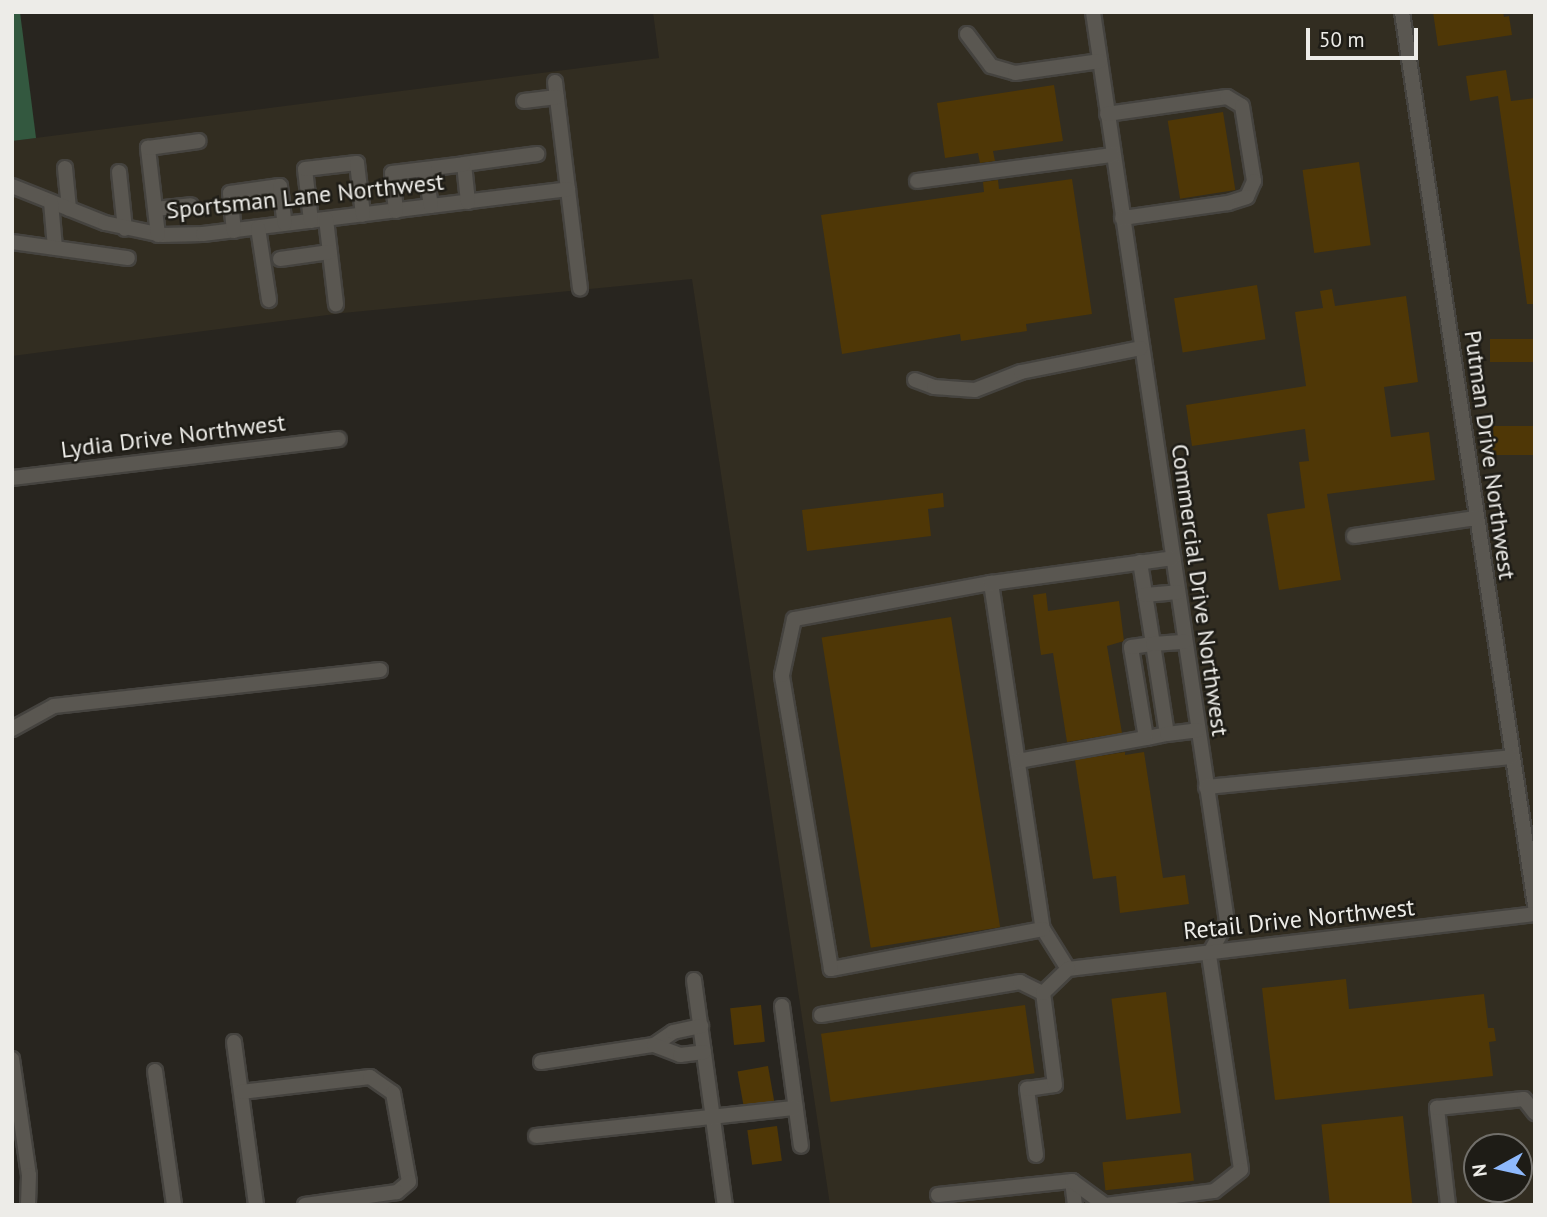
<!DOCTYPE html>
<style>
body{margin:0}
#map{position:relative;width:1547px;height:1217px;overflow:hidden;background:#28251f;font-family:"PT Sans",sans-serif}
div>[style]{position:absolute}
.built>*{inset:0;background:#322d21}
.green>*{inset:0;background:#33583f}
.building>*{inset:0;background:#4f3706;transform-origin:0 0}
.roads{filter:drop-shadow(2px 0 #45433f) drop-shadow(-2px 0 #45433f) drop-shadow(0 2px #45433f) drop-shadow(0 -2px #45433f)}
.minor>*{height:14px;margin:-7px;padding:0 7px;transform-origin:7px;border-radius:7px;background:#5a5751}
span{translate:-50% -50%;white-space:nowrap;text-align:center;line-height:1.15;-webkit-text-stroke:5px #1e1c16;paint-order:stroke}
.street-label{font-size:24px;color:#edece8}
.frame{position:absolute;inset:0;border:14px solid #edece8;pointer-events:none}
.north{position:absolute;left:1463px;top:1133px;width:70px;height:70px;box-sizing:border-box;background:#1e1c16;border:2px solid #716f6a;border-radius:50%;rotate:262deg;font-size:19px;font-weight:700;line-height:28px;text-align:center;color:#edece8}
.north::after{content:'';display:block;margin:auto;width:24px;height:32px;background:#8eb9fc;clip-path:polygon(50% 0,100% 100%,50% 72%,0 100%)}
.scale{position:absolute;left:1306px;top:28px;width:112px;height:32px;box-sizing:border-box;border:4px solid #edece8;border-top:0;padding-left:9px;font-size:21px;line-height:24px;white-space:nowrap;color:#edece8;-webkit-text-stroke:5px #1e1c16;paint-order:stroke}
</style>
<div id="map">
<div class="built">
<div style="clip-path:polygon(evenodd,653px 12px,1535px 12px,1535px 1205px,830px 1205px,692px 279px,343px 313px,12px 356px,12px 141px,659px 58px,653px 12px,1477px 1147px,1519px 1147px,1519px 1189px,1477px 1189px,1477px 1147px)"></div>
</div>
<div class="green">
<div style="clip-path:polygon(12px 12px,20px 12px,36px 138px,12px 141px)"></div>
</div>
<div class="building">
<div style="clip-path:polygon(1433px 12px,1503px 12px,1504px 17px,1509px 16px,1512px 35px,1438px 46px)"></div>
<div style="clip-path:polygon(1506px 70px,1511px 101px,1535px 98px,1535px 304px,1527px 304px,1498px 96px,1470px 101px,1466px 76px)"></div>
<div style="clip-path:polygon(1054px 85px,1063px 141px,993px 151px,995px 161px,980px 163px,978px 153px,945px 158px,937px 103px)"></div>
<div style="left:1223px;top:112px;width:79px;height:56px;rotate:81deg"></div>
<div style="left:1359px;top:162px;width:84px;height:57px;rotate:82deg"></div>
<div style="clip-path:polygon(1072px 179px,1092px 314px,1026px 324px,1027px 331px,961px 341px,960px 334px,842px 354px,821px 215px,984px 192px,983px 182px,998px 180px,999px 189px)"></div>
<div style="left:1257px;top:285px;width:55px;height:84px;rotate:81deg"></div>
<div style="clip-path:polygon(1332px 289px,1335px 306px,1406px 296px,1418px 382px,1384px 387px,1391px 437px,1429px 432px,1435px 480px,1327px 494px,1341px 580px,1279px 590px,1267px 514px,1305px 508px,1299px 462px,1309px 461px,1305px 429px,1192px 446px,1186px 405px,1306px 386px,1295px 312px,1323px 308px,1320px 291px)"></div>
<div style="left:1535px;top:339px;width:23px;height:45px;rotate:90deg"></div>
<div style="left:1535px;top:426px;width:29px;height:42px;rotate:90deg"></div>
<div style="clip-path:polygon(943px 493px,944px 507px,928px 509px,931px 536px,807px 551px,802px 510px)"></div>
<div style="clip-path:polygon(1046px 593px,1048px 611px,1119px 601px,1124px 641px,1107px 646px,1122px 733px,1067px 742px,1053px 653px,1041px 655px,1033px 595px)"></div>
<div style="left:951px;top:617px;width:314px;height:131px;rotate:81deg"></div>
<div style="clip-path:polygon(1125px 752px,1125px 755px,1144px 752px,1163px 878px,1185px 875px,1189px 904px,1120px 913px,1116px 876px,1093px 879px,1075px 760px)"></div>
<div style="clip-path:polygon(1346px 979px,1349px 1009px,1484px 994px,1488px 1028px,1494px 1028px,1496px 1041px,1489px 1042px,1493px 1076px,1275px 1100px,1262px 988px)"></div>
<div style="left:1166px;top:992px;width:122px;height:55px;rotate:83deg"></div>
<div style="left:761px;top:1005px;width:37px;height:31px;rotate:84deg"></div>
<div style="left:1025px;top:1005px;width:69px;height:206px;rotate:82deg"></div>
<div style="left:768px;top:1066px;width:36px;height:31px;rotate:80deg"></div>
<div style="left:1403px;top:1116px;width:90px;height:82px;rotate:84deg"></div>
<div style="left:777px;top:1126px;width:35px;height:30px;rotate:82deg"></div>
<div style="left:1191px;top:1153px;width:28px;height:89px;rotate:84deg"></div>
</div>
<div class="roads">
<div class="minor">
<div style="left:1093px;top:12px;width:920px;rotate:81.62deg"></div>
<div style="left:1227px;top:922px;width:38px;rotate:119deg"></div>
<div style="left:1209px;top:955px;width:217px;rotate:81.5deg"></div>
<div style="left:1241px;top:1170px;width:34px;rotate:142deg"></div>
<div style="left:1214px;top:1191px;width:110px;rotate:172.7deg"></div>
<div style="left:1402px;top:12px;width:903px;rotate:81.53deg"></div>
<div style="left:967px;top:34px;width:40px;rotate:53deg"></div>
<div style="left:991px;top:66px;width:25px;rotate:16deg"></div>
<div style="left:1015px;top:73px;width:86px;rotate:-8deg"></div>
<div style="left:555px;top:82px;width:208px;rotate:83.1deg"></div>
<div style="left:524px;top:101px;width:33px;rotate:-7deg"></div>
<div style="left:1107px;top:114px;width:121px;rotate:-8.1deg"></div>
<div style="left:1227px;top:97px;width:17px;rotate:31deg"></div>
<div style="left:1242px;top:106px;width:76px;rotate:80.9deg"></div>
<div style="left:1254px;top:181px;width:17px;rotate:114deg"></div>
<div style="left:1247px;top:197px;width:20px;rotate:162deg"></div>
<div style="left:1228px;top:203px;width:107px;rotate:171.9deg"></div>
<div style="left:65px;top:168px;width:41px;rotate:84.4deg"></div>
<div style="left:119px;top:172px;width:57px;rotate:84deg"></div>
<div style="left:917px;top:181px;width:198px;rotate:-7.6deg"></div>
<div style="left:12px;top:186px;width:100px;rotate:21.7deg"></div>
<div style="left:105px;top:223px;width:58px;rotate:11.9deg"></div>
<div style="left:162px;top:235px;width:41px;rotate:-1.4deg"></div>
<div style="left:203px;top:234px;width:368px;rotate:-7deg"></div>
<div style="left:51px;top:202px;width:46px;rotate:85deg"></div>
<div style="left:468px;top:202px;width:38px;rotate:-96deg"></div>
<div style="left:464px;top:164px;width:74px;rotate:-7.8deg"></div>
<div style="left:431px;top:206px;width:37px;rotate:-99deg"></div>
<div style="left:425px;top:169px;width:39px;rotate:-7deg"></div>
<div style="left:155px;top:209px;width:36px;rotate:-6deg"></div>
<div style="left:396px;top:211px;width:38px;rotate:-96deg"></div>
<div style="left:392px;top:173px;width:33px;rotate:-7deg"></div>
<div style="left:326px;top:219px;width:86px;rotate:83.3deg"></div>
<div style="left:311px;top:221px;width:52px;rotate:-96.6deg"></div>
<div style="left:305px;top:169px;width:52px;rotate:-6.6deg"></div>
<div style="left:357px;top:163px;width:52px;rotate:83.4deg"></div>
<div style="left:258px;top:228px;width:73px;rotate:81.3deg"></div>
<div style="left:234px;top:231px;width:38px;rotate:-96deg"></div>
<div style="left:230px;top:193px;width:50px;rotate:-8deg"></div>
<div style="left:280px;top:186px;width:38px;rotate:83deg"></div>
<div style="left:158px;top:235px;width:88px;rotate:-96.6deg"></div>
<div style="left:148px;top:148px;width:51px;rotate:-7.8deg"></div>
<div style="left:12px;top:242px;width:117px;rotate:7.9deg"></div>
<div style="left:280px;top:259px;width:50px;rotate:-8deg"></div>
<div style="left:915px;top:380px;width:20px;rotate:20deg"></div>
<div style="left:934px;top:387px;width:41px;rotate:4.2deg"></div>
<div style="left:975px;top:390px;width:49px;rotate:-21.4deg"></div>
<div style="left:1021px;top:372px;width:122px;rotate:-11.3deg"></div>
<div style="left:12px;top:478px;width:329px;rotate:-6.8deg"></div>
<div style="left:1354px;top:536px;width:123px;rotate:-8.4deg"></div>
<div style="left:1140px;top:562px;width:83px;rotate:81deg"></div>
<div style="left:1153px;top:644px;width:91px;rotate:81.2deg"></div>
<div style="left:1167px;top:734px;width:21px;rotate:169deg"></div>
<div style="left:1146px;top:738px;width:92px;rotate:-99.4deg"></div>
<div style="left:1131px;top:647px;width:22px;rotate:-8deg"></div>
<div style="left:1153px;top:644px;width:32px;rotate:-4deg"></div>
<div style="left:991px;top:583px;width:350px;rotate:81.5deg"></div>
<div style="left:1043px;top:929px;width:47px;rotate:58deg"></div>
<div style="left:1145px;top:595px;width:33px;rotate:-5deg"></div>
<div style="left:12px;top:729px;width:48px;rotate:-28.7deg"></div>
<div style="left:54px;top:706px;width:328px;rotate:-6.3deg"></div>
<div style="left:1167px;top:734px;width:31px;rotate:-7deg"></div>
<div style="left:1018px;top:761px;width:130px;rotate:-10.2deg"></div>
<div style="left:1206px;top:787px;width:307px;rotate:-5.6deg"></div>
<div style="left:1043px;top:929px;width:216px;rotate:169.3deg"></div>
<div style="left:831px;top:969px;width:298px;rotate:-99.5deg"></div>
<div style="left:782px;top:675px;width:57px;rotate:-77.9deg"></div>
<div style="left:794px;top:619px;width:200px;rotate:-10.4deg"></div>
<div style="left:991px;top:583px;width:184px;rotate:-7.8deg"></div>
<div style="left:1068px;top:969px;width:470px;rotate:-6.7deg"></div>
<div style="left:694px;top:980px;width:227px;rotate:82.2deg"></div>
<div style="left:782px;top:1006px;width:141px;rotate:82.3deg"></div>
<div style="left:821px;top:1015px;width:202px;rotate:-9.4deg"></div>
<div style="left:1020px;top:982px;width:25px;rotate:26deg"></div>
<div style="left:234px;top:1042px;width:164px;rotate:82.3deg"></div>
<div style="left:654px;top:1045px;width:23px;rotate:-34deg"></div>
<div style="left:673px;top:1032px;width:29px;rotate:-12deg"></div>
<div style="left:12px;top:1059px;width:117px;rotate:81.7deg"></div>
<div style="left:29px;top:1175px;width:30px;rotate:92deg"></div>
<div style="left:541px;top:1062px;width:114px;rotate:-8.6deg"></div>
<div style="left:654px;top:1045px;width:28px;rotate:21deg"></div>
<div style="left:680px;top:1055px;width:24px;rotate:-7deg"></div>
<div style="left:155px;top:1071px;width:135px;rotate:81.9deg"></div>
<div style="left:241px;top:1092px;width:130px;rotate:-6.6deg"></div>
<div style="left:370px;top:1077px;width:28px;rotate:35deg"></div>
<div style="left:393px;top:1093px;width:90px;rotate:79.8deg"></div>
<div style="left:409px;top:1182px;width:16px;rotate:140deg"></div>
<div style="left:397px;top:1192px;width:93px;rotate:172deg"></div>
<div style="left:536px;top:1136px;width:261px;rotate:-6.2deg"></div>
<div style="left:1036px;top:1155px;width:67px;rotate:-97.8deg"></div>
<div style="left:1027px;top:1089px;width:28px;rotate:-8deg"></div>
<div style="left:1055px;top:1085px;width:93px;rotate:-97.4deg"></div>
<div style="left:1043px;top:993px;width:35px;rotate:-44deg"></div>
<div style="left:1072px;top:1181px;width:24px;rotate:83deg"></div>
<div style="left:938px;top:1195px;width:135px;rotate:-6deg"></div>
<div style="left:1072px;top:1181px;width:41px;rotate:36deg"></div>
<div style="left:1448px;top:1205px;width:98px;rotate:-96.5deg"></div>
<div style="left:1437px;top:1108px;width:87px;rotate:-5.9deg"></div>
<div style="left:1524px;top:1099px;width:18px;rotate:52deg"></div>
</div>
</div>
<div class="street-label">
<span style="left:305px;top:196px;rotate:-6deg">Sportsman Lane Northwest</span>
<span style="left:173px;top:436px;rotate:-7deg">Lydia Drive Northwest</span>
<span style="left:1490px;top:455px;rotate:82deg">Putman Drive Northwest</span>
<span style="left:1200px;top:590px;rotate:82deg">Commercial Drive Northwest</span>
<span style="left:1299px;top:919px;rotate:-6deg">Retail Drive Northwest</span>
</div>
<div class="frame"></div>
<div class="north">N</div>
<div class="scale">50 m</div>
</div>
